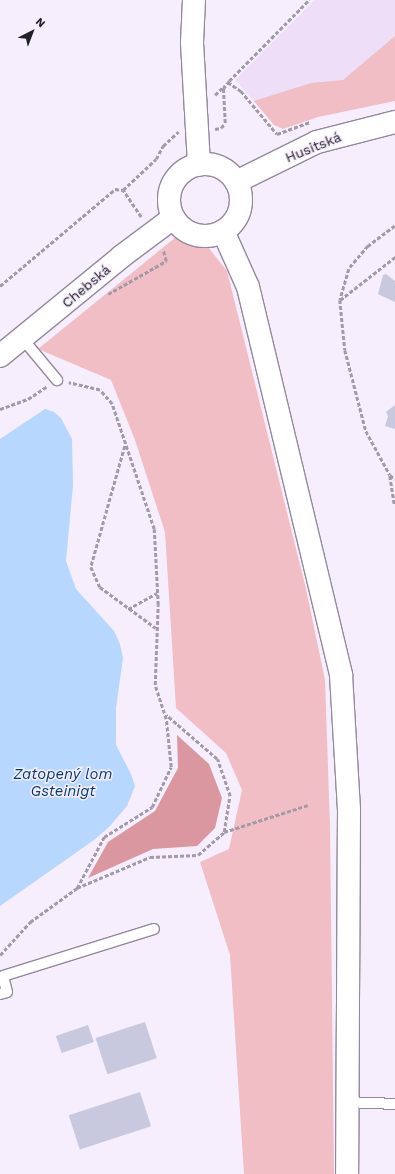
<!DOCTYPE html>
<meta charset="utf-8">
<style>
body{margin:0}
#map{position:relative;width:395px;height:1174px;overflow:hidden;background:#f6edfd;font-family:"Work Sans",sans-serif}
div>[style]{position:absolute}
.built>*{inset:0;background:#eedef8}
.green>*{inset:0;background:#f0bec4}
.forest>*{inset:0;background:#da97a0}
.water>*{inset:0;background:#b7d7fe}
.building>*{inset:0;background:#c8c9df;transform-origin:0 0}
.path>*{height:2.5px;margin-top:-1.25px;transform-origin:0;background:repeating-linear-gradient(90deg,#a29ba7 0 4px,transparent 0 6px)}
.roads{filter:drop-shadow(1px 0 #94899b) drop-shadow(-1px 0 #94899b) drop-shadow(0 1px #94899b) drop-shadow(0 -1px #94899b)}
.lane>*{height:10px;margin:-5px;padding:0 5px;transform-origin:5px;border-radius:5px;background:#fff}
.secondary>*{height:22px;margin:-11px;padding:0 11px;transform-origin:11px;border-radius:11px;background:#fff}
.secondary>.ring{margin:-11px;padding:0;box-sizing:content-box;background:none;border:22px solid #fff;border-radius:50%}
span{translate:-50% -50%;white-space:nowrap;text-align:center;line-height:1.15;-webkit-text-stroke:3px #f6edfd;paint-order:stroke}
.street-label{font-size:14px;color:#242027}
.water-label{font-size:15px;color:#003b72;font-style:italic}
.north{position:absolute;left:12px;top:12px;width:40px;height:40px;-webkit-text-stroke:3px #f6edfd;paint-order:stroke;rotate:42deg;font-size:11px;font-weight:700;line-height:16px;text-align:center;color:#242027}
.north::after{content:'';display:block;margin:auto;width:14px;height:18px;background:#242027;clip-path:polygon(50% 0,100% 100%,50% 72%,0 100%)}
</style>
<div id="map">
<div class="built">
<div style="clip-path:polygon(315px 0,395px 0,395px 88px,254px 101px,235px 80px)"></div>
</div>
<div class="green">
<div style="clip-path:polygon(395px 36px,395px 101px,318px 117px,283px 129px,274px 125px,254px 101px,311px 83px,343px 80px)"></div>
<div style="clip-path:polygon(176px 237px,208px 247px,227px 271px,306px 589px,325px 680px,330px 826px,334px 1174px,244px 1174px,230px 955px,200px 862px,229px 849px,242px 790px,226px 753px,176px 708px,165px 532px,135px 440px,111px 380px,38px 349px)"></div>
</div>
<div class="forest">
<div style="clip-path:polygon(177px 735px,209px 764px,222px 798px,215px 828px,197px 846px,153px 849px,88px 878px,108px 842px,155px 811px,178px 768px)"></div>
</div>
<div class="water">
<div style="clip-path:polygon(45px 409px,54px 412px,61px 418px,72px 439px,73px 485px,66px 561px,76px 589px,114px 631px,120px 644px,123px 658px,116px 708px,116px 745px,131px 774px,135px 786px,127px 806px,110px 826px,94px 840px,0 906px,0 439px)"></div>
</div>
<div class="building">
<div style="clip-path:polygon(386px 274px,395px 281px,395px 302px,378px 294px,383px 275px)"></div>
<div style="clip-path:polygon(395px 405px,395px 429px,385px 426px,388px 416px,386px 412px)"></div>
<div style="left:145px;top:1022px;width:38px;height:52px;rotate:72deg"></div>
<div style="left:88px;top:1025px;width:18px;height:34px;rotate:71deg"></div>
<div style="left:140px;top:1092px;width:36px;height:75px;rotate:72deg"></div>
</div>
<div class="path">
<div style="left:228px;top:82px;width:16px;rotate:35deg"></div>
<div style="left:241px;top:91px;width:56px;rotate:50.1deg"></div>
<div style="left:277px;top:134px;width:35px;rotate:-20deg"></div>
<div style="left:215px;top:95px;width:13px;rotate:-45deg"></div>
<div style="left:215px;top:129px;width:6px;rotate:-9deg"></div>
<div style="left:221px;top:128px;width:6px;rotate:-51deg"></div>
<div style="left:225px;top:123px;width:34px;rotate:-93deg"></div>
<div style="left:223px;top:89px;width:10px;rotate:-53deg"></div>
<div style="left:229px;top:81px;width:114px;rotate:-45.4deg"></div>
<div style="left:141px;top:217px;width:32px;rotate:-124deg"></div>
<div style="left:123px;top:190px;width:45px;rotate:-43.2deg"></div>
<div style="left:156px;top:159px;width:15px;rotate:-62deg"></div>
<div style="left:163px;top:146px;width:21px;rotate:-43deg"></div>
<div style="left:395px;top:226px;width:34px;rotate:143deg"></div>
<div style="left:368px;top:246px;width:30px;rotate:130deg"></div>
<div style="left:349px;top:269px;width:32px;rotate:106deg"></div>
<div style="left:340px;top:300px;width:50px;rotate:84.3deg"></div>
<div style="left:345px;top:350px;width:84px;rotate:75.5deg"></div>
<div style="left:366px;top:431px;width:50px;rotate:61.4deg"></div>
<div style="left:390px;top:475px;width:6px;rotate:39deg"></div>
<div style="left:0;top:286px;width:150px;rotate:-40.1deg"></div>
<div style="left:115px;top:189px;width:8px;rotate:7deg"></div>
<div style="left:108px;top:294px;width:67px;rotate:-29.6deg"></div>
<div style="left:166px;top:261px;width:11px;rotate:-105deg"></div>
<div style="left:340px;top:300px;width:70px;rotate:-38deg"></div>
<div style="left:0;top:409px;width:30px;rotate:-20deg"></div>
<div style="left:28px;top:399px;width:22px;rotate:-34deg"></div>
<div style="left:125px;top:446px;width:126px;rotate:105.7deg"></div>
<div style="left:91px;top:567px;width:22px;rotate:66deg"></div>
<div style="left:100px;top:587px;width:69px;rotate:36.2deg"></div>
<div style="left:390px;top:476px;width:30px;rotate:81deg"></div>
<div style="left:128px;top:609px;width:33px;rotate:-29deg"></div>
<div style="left:224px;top:832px;width:88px;rotate:-17.8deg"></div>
<div style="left:77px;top:888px;width:79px;rotate:-23deg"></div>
<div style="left:150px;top:857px;width:48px;rotate:-2.4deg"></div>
<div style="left:198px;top:855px;width:35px;rotate:-41deg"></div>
<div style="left:224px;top:832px;width:36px;rotate:-81deg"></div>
<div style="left:230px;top:796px;width:39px;rotate:-109deg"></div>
<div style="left:217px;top:759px;width:67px;rotate:-139.2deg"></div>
<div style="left:0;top:955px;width:45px;rotate:-47.7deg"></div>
<div style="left:30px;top:922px;width:58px;rotate:-35.9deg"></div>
<div style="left:77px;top:888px;width:58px;rotate:-62.1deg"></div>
<div style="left:104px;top:837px;width:57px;rotate:-32deg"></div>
<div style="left:152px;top:807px;width:44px;rotate:-64.6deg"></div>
<div style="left:171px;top:767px;width:48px;rotate:-95.9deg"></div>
<div style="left:166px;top:719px;width:36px;rotate:-108deg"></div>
<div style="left:155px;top:685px;width:80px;rotate:-87.9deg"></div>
<div style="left:158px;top:605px;width:76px;rotate:-93deg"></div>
<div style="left:154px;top:529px;width:132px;rotate:-108.6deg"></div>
<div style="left:112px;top:404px;width:18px;rotate:-131deg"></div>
<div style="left:100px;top:390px;width:32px;rotate:-167deg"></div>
</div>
<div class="roads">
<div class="lane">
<div style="left:22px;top:338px;width:55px;rotate:50.2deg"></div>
<div style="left:0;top:994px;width:7px;rotate:-16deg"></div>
<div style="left:7px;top:992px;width:16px;rotate:-104deg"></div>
<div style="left:3px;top:976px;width:158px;rotate:-17.3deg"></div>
<div style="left:346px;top:1102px;width:49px;rotate:2.3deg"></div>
</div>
<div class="secondary">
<div style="left:194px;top:0;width:43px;rotate:92.7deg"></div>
<div style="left:192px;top:43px;width:122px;rotate:86.7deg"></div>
<div class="ring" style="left:169px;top:164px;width:50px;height:50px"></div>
<div style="left:236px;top:182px;width:90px;rotate:-26.3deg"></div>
<div style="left:317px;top:142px;width:81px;rotate:-14.4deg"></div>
<div style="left:223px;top:231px;width:61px;rotate:65.9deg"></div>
<div style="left:248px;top:287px;width:399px;rotate:76.5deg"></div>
<div style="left:341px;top:675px;width:135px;rotate:86.6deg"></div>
<div style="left:349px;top:810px;width:364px;rotate:90.3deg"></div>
<div style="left:0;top:356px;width:158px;rotate:-39.3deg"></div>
<div style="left:122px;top:256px;width:64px;rotate:-36.7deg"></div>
</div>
</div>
<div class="street-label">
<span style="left:313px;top:147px;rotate:-22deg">Husitská</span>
<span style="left:86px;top:286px;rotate:-40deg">Chebská</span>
</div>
<div class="water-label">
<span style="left:63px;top:783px">Zatopený lom<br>Gsteinigt</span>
</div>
<div class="north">N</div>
</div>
